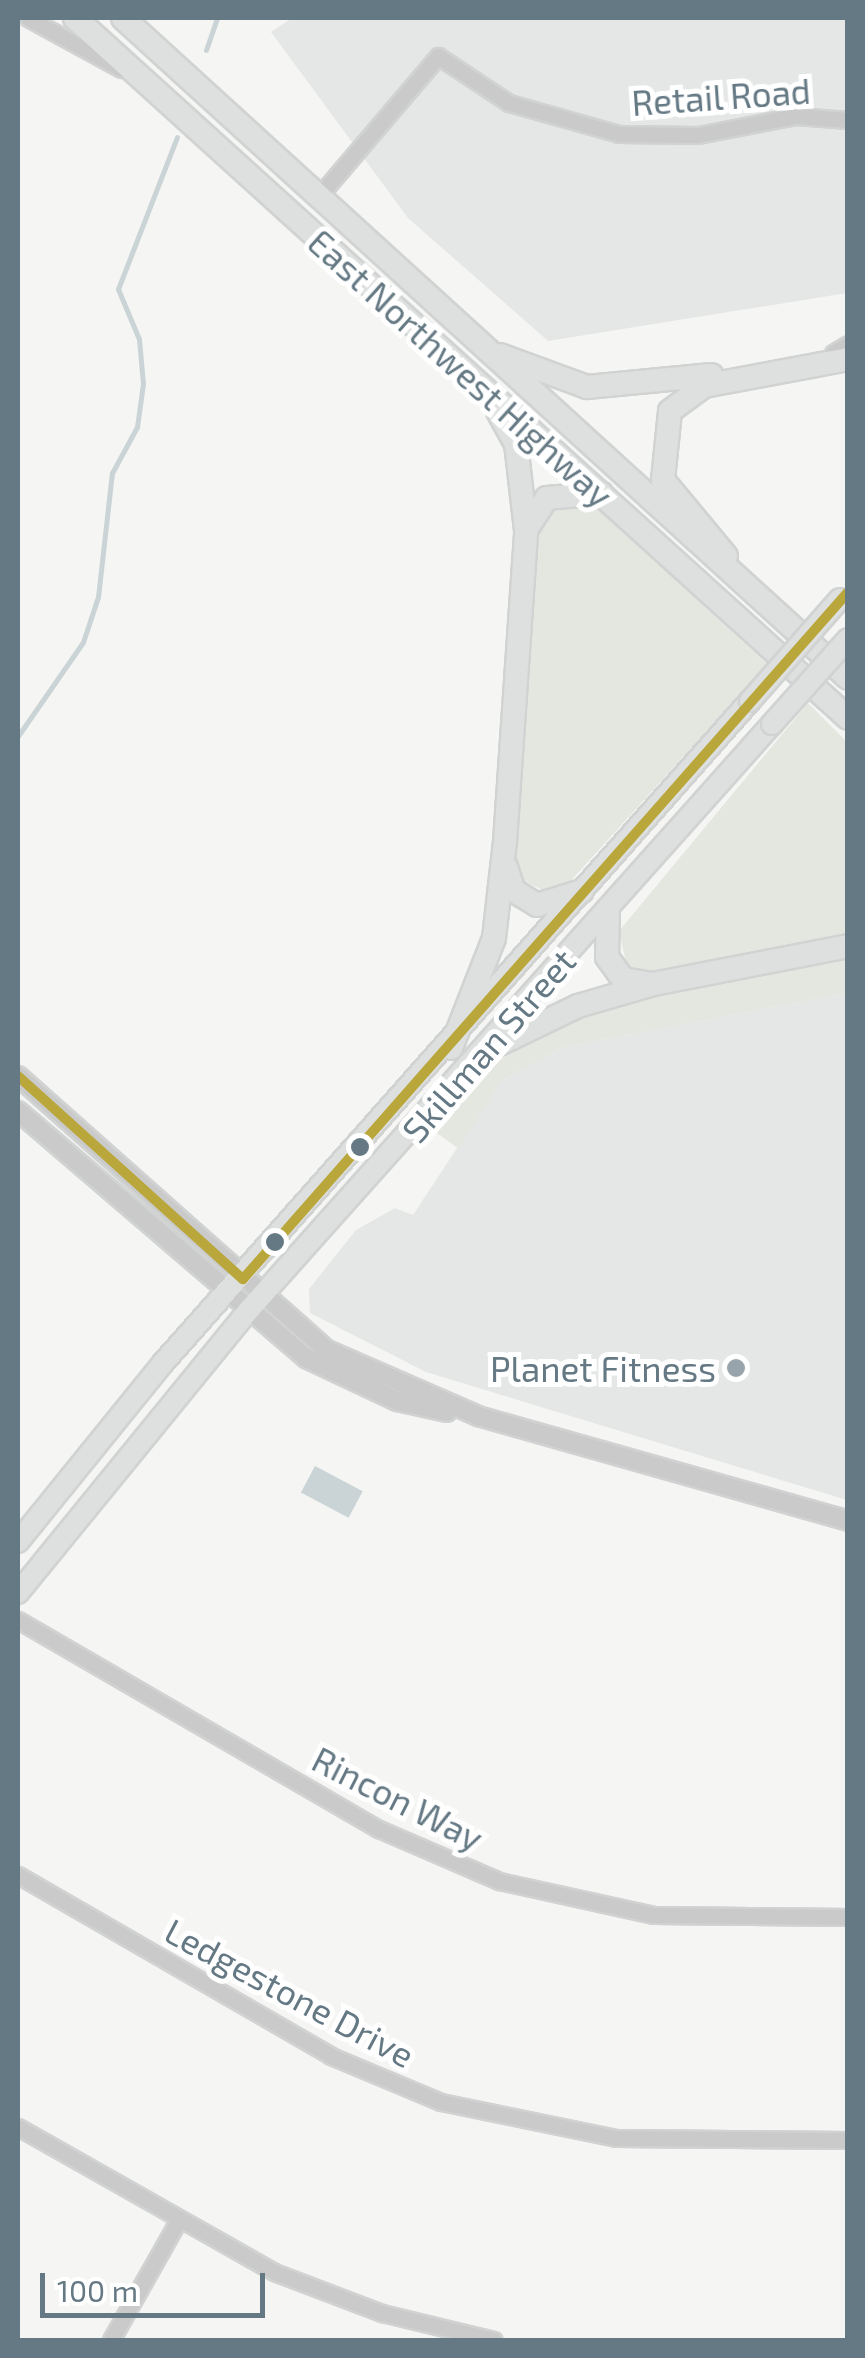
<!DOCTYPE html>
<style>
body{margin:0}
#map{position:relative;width:865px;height:2358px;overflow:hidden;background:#f5f5f3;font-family:"Exo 2",sans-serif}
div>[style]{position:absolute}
.built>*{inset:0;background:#e5e6e6}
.green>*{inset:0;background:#e4e7e0}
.water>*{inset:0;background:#cad3d5;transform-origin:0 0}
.stream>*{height:5px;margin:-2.5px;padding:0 2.5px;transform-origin:2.5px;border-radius:2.5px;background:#cad3d5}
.roads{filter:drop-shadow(2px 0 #d1d3d3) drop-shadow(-2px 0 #d1d3d3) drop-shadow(0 2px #d1d3d3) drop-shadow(0 -2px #d1d3d3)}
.minor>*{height:15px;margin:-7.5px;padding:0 7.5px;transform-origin:7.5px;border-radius:7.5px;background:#cacacb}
.tertiary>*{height:18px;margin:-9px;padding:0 9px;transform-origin:9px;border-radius:9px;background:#cacacb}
.secondary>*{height:20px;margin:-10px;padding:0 10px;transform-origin:10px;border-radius:10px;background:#dedfdf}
.primary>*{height:22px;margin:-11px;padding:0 11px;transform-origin:11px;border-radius:11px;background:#dedfdf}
.bridges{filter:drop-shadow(2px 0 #d1d3d3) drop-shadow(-2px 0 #d1d3d3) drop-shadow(0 2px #d1d3d3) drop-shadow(0 -2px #d1d3d3)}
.secondary-bridge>*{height:20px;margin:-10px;padding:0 10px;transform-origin:10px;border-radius:10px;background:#dedfdf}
.bus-1>*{height:10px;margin:-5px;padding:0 5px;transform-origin:5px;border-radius:5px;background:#baa73b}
.dots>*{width:28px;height:28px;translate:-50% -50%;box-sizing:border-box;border:5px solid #fff;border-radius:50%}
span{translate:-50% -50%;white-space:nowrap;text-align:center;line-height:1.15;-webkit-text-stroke:10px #fff;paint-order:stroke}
.street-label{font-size:35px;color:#657984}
.poi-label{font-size:35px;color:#657984}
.right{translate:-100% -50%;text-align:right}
.frame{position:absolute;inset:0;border:20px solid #657984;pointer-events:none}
.scale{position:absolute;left:40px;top:2273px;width:225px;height:45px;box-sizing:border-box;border:5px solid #657984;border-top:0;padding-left:12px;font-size:30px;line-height:35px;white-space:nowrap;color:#657984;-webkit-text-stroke:8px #fff;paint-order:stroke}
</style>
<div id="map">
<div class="built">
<div style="clip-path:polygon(292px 18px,847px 18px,847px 293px,548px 341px,408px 218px,271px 32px)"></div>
<div style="clip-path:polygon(847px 993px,847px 1500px,426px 1372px,310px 1313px,309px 1289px,356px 1230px,395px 1208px,413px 1215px,501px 1081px,564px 1047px)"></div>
</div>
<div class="green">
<div style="clip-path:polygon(592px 504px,767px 664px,567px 885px,547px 892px,519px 879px,514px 858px,536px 526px,544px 507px)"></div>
<div style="clip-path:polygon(808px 703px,847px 742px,847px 936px,655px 973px,627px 966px,619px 931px)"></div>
<div style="clip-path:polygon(847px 953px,847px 993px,564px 1047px,501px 1081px,459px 1149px,434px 1131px,499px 1061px,572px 1013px)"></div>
</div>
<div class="water">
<div style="left:315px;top:1466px;width:54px;height:30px;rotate:28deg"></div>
</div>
<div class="stream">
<div style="left:206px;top:50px;width:34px;rotate:-71deg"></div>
<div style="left:18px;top:736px;width:114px;rotate:-55.3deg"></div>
<div style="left:83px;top:642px;width:47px;rotate:-71.6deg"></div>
<div style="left:98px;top:597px;width:125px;rotate:-83.6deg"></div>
<div style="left:112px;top:473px;width:52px;rotate:-61.5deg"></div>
<div style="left:137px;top:427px;width:43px;rotate:-82.1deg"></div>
<div style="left:143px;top:384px;width:45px;rotate:-95.1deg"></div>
<div style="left:139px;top:339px;width:54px;rotate:-112.8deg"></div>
<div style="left:118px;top:289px;width:163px;rotate:-68.8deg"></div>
</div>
<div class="roads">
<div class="minor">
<div style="left:28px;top:18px;width:106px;rotate:28.7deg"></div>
<div style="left:319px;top:196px;width:184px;rotate:-49.6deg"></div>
<div style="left:438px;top:56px;width:85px;rotate:33.5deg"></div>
<div style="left:509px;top:103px;width:114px;rotate:15.7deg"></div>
<div style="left:619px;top:134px;width:79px;rotate:0.7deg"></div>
<div style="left:698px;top:135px;width:100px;rotate:-11deg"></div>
<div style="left:796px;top:116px;width:52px;rotate:4.4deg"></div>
<div style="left:833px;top:353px;width:17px;rotate:-31deg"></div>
<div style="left:18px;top:1620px;width:417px;rotate:30.1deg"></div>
<div style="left:379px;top:1829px;width:131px;rotate:23.4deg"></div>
<div style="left:499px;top:1881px;width:158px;rotate:12.4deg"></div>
<div style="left:653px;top:1915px;width:195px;rotate:0.6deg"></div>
<div style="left:18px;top:1875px;width:362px;rotate:30deg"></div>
<div style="left:331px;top:2056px;width:119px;rotate:22.7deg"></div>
<div style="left:441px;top:2102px;width:179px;rotate:11.6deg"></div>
<div style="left:616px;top:2138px;width:232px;rotate:0.5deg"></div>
<div style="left:18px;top:2127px;width:294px;rotate:29.5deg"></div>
<div style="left:274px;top:2272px;width:116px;rotate:20.8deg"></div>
<div style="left:382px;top:2313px;width:115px;rotate:13.6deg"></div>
<div style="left:111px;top:2340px;width:137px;rotate:-60.6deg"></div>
</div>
<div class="tertiary">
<div style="left:18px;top:1076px;width:411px;rotate:41.6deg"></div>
<div style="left:325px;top:1349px;width:167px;rotate:23.6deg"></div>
<div style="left:478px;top:1416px;width:385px;rotate:15.8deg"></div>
<div style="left:18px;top:1111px;width:379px;rotate:40.6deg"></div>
<div style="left:306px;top:1358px;width:101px;rotate:25.3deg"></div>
<div style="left:397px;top:1401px;width:51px;rotate:12.4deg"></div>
</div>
<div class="secondary">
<div style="left:18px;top:1542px;width:230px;rotate:-51deg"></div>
<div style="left:163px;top:1363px;width:885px;rotate:-48.44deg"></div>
<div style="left:18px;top:1593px;width:364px;rotate:-50.8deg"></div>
<div style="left:248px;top:1311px;width:787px;rotate:-48.25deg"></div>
</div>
<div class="primary">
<div style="left:75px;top:18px;width:1043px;rotate:42.16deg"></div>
<div style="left:123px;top:18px;width:980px;rotate:42.31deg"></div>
<div style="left:500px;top:355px;width:93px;rotate:20.2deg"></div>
<div style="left:587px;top:387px;width:125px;rotate:-5.5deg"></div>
<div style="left:526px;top:530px;width:38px;rotate:-57deg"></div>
<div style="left:547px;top:498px;width:54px;rotate:-5.3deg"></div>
<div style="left:726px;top:556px;width:99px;rotate:-129.7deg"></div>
<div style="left:663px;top:480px;width:69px;rotate:-84.2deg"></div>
<div style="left:670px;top:411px;width:42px;rotate:-36.3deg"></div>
<div style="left:704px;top:386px;width:147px;rotate:-10.6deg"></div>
<div style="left:506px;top:867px;width:25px;rotate:72deg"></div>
<div style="left:514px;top:891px;width:27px;rotate:31deg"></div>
<div style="left:537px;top:905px;width:47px;rotate:-17.3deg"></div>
<div style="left:608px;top:910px;width:47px;rotate:91.2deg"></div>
<div style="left:607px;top:957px;width:27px;rotate:54deg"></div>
<div style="left:623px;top:979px;width:27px;rotate:10deg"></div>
<div style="left:451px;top:1048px;width:118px;rotate:-68.6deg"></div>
<div style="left:494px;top:938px;width:97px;rotate:-83.5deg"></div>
<div style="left:505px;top:842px;width:313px;rotate:-86.1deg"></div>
<div style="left:526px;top:530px;width:87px;rotate:-96.6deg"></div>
<div style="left:516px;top:444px;width:38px;rotate:-119deg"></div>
<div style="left:481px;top:1053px;width:108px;rotate:-25.9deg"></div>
<div style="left:578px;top:1006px;width:78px;rotate:-16.3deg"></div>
<div style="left:653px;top:984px;width:199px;rotate:-11deg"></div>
</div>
</div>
<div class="bridges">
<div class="secondary-bridge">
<div style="left:750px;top:701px;width:136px;rotate:-48.6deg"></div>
<div style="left:772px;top:724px;width:114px;rotate:-48.2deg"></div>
</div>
</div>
<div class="bus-1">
<div style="left:18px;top:1076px;width:303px;rotate:42.1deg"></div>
<div style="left:243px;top:1279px;width:915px;rotate:-48.63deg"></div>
</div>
<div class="dots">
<div style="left:360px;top:1147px;background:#657984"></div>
<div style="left:275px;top:1242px;background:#657984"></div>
<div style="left:736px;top:1368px;background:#97a4ab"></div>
</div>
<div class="street-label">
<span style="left:721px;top:96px;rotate:-4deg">Retail Road</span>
<span style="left:461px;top:368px;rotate:42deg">East Northwest Highway</span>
<span style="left:488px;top:1045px;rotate:-49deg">Skillman Street</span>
<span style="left:398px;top:1798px;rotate:27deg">Rincon Way</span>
<span style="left:290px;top:1992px;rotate:28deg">Ledgestone Drive</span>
</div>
<div class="poi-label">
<span class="right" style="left:716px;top:1368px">Planet Fitness</span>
</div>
<div class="frame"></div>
<div class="scale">100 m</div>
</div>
